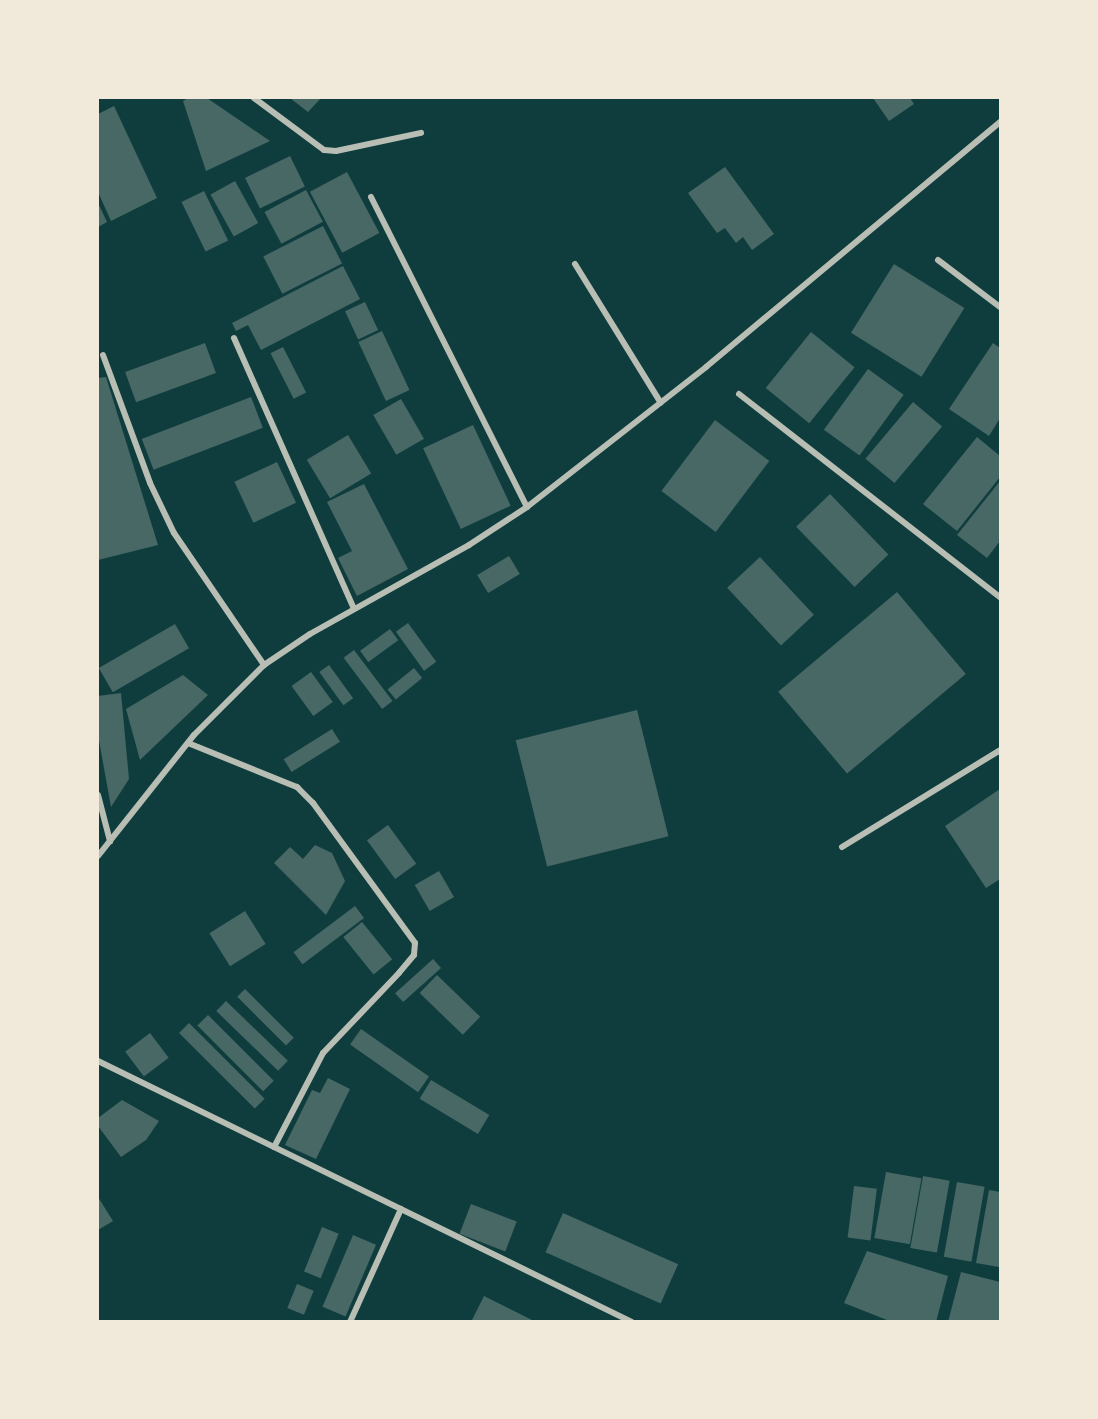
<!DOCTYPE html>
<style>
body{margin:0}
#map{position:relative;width:1098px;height:1419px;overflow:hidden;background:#0f3d3e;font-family:"Open Sans",sans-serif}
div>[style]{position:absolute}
.building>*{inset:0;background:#486865;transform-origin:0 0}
.minor>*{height:6px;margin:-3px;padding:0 3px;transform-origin:3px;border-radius:3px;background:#b8beb3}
span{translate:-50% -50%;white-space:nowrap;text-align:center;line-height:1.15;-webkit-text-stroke:6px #f1e9da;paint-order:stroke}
.frame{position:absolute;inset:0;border:99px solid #f1e9da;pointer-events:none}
</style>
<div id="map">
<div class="building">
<div style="clip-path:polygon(188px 98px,207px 98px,270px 141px,206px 171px,183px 101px)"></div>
<div style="clip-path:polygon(290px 98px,321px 98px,308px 112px)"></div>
<div style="clip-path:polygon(873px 98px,910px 98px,914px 104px,889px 121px)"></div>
<div style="clip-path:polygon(114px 106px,157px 198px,111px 221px,98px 192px,98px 114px)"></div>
<div style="left:290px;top:156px;width:34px;height:50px;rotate:64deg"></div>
<div style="clip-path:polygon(725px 167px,774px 234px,752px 250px,743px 237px,736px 243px,725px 228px,717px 233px,688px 193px)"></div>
<div style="left:347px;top:172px;width:69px;height:42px;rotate:62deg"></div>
<div style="left:235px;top:181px;width:48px;height:28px;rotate:61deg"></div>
<div style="left:306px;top:190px;width:36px;height:47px;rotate:62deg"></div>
<div style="left:204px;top:191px;width:55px;height:25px;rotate:64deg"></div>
<div style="clip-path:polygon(98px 203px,107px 222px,98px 227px)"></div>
<div style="left:323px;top:226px;width:42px;height:67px;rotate:63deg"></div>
<div style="left:894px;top:264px;width:83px;height:81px;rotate:32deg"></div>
<div style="clip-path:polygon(343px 266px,360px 299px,261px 350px,248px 325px,236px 331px,232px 323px)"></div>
<div style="left:365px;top:302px;width:31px;height:22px;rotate:65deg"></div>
<div style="left:382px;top:331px;width:65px;height:26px;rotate:65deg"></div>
<div style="left:811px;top:332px;width:56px;height:72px;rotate:39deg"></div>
<div style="left:205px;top:343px;width:32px;height:85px;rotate:70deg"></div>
<div style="clip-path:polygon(993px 343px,1000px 348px,1000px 418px,989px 436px,949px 409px)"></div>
<div style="left:283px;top:347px;width:51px;height:14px;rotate:63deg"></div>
<div style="left:868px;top:369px;width:44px;height:75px;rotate:36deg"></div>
<div style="clip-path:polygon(106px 377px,158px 545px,98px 560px,98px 378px)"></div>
<div style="left:251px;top:397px;width:33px;height:117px;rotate:69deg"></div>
<div style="left:401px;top:399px;width:46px;height:32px;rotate:60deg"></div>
<div style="left:913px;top:402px;width:38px;height:74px;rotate:40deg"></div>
<div style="left:715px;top:420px;width:68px;height:89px;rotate:37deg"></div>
<div style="left:473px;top:425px;width:89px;height:55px;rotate:65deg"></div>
<div style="left:348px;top:435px;width:45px;height:48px;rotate:59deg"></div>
<div style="clip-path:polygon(977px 437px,1000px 456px,1000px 477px,957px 531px,923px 504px)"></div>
<div style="left:277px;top:462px;width:45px;height:47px;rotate:65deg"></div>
<div style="clip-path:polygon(1000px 481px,1000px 541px,987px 558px,957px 535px)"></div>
<div style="clip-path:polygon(364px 484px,408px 569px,357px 596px,338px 558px,352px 551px,327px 502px)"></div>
<div style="left:830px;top:494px;width:84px;height:47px;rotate:46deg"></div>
<div style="left:509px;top:556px;width:21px;height:37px;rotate:59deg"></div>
<div style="left:760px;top:557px;width:79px;height:45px;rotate:47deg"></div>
<div style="left:897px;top:592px;width:107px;height:155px;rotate:50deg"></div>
<div style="left:408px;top:623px;width:48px;height:15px;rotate:54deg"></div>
<div style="left:175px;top:624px;width:28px;height:88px;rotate:60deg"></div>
<div style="left:390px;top:629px;width:14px;height:37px;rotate:54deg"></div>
<div style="left:354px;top:650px;width:64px;height:13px;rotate:53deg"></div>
<div style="left:329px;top:665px;width:41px;height:12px;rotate:54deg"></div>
<div style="left:414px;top:668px;width:13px;height:34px;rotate:51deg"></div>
<div style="left:311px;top:672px;width:37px;height:24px;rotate:54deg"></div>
<div style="clip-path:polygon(183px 675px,208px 695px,140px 760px,126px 709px)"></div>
<div style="clip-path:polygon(121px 693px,129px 779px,111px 807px,98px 735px,98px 696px)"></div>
<div style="left:637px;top:710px;width:130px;height:125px;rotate:76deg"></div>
<div style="left:332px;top:729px;width:15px;height:57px;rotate:58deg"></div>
<div style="clip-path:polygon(1000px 789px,1000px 879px,986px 888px,945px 826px)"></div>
<div style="left:388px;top:825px;width:48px;height:26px;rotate:54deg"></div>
<div style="clip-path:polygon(315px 845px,332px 853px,345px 881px,326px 915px,274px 863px,290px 847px,303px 859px)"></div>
<div style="left:439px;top:871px;width:30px;height:28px;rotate:60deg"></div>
<div style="left:355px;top:906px;width:15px;height:77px;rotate:53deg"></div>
<div style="left:245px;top:911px;width:39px;height:42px;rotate:58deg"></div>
<div style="left:362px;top:922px;width:48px;height:24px;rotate:51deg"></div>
<div style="left:433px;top:959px;width:12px;height:51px;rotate:48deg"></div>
<div style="left:437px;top:975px;width:60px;height:25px;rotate:44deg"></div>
<div style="left:245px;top:989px;width:69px;height:11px;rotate:45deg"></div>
<div style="left:226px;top:1001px;width:86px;height:14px;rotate:44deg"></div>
<div style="left:208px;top:1015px;width:93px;height:15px;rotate:45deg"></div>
<div style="left:189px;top:1023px;width:107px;height:14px;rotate:45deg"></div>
<div style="left:361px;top:1029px;width:83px;height:19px;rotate:35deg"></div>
<div style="left:150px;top:1033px;width:31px;height:31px;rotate:53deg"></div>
<div style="clip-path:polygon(328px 1078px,350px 1089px,316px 1159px,285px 1145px,312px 1090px,320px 1093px)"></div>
<div style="left:431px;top:1080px;width:68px;height:22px;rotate:31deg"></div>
<div style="clip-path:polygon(122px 1100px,159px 1121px,146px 1140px,121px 1157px,98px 1126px,98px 1118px)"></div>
<div style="left:886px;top:1172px;width:36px;height:67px;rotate:10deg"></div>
<div style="left:923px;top:1176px;width:27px;height:73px;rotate:10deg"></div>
<div style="left:957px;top:1182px;width:28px;height:76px;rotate:10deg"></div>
<div style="left:854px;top:1186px;width:23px;height:52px;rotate:7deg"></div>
<div style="clip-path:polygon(989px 1190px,1000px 1192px,999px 1267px,976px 1263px)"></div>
<div style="clip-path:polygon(98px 1197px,113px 1221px,98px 1230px)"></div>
<div style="left:471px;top:1204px;width:49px;height:32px;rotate:21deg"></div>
<div style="left:563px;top:1213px;width:126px;height:43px;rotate:24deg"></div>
<div style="left:322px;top:1227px;width:18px;height:48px;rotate:22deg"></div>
<div style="left:353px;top:1235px;width:25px;height:78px;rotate:23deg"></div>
<div style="clip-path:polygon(867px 1251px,948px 1276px,936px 1322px,892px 1322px,844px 1303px)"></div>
<div style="clip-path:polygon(961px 1272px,1000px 1282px,1000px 1322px,948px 1322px)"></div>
<div style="left:297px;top:1284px;width:18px;height:26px;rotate:22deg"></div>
<div style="clip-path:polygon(484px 1296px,536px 1322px,471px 1322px)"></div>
</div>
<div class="minor">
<div style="left:254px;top:98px;width:87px;rotate:36.6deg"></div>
<div style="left:324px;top:150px;width:12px;rotate:5deg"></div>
<div style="left:336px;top:151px;width:87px;rotate:-12deg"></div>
<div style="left:371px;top:197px;width:347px;rotate:63.3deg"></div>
<div style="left:938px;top:260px;width:78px;rotate:37.2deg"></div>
<div style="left:575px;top:264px;width:163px;rotate:58.3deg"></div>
<div style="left:234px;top:338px;width:296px;rotate:66.1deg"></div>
<div style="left:103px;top:355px;width:136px;rotate:69.8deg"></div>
<div style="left:150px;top:483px;width:55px;rotate:64.4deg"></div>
<div style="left:174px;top:533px;width:160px;rotate:55.7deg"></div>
<div style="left:739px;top:394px;width:331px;rotate:37.9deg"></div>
<div style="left:188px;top:743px;width:118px;rotate:22deg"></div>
<div style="left:297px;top:787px;width:23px;rotate:45deg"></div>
<div style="left:313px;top:803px;width:173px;rotate:53.9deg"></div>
<div style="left:415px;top:943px;width:12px;rotate:95deg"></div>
<div style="left:414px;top:955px;width:23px;rotate:130deg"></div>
<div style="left:399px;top:973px;width:110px;rotate:133.5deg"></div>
<div style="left:323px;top:1053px;width:106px;rotate:117.5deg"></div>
<div style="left:98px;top:795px;width:48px;rotate:75.4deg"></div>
<div style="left:842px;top:847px;width:185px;rotate:-31.5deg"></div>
<div style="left:98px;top:856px;width:154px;rotate:-51.6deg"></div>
<div style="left:194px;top:735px;width:99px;rotate:-45deg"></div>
<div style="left:264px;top:665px;width:55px;rotate:-34deg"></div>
<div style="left:310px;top:634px;width:182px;rotate:-29.2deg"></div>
<div style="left:469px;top:545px;width:69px;rotate:-33.2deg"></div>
<div style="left:527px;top:507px;width:227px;rotate:-38deg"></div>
<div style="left:706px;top:367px;width:383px;rotate:-39.8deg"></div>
<div style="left:98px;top:1061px;width:594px;rotate:26.05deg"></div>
<div style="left:350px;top:1322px;width:124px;rotate:-65.7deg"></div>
</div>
<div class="frame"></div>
</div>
